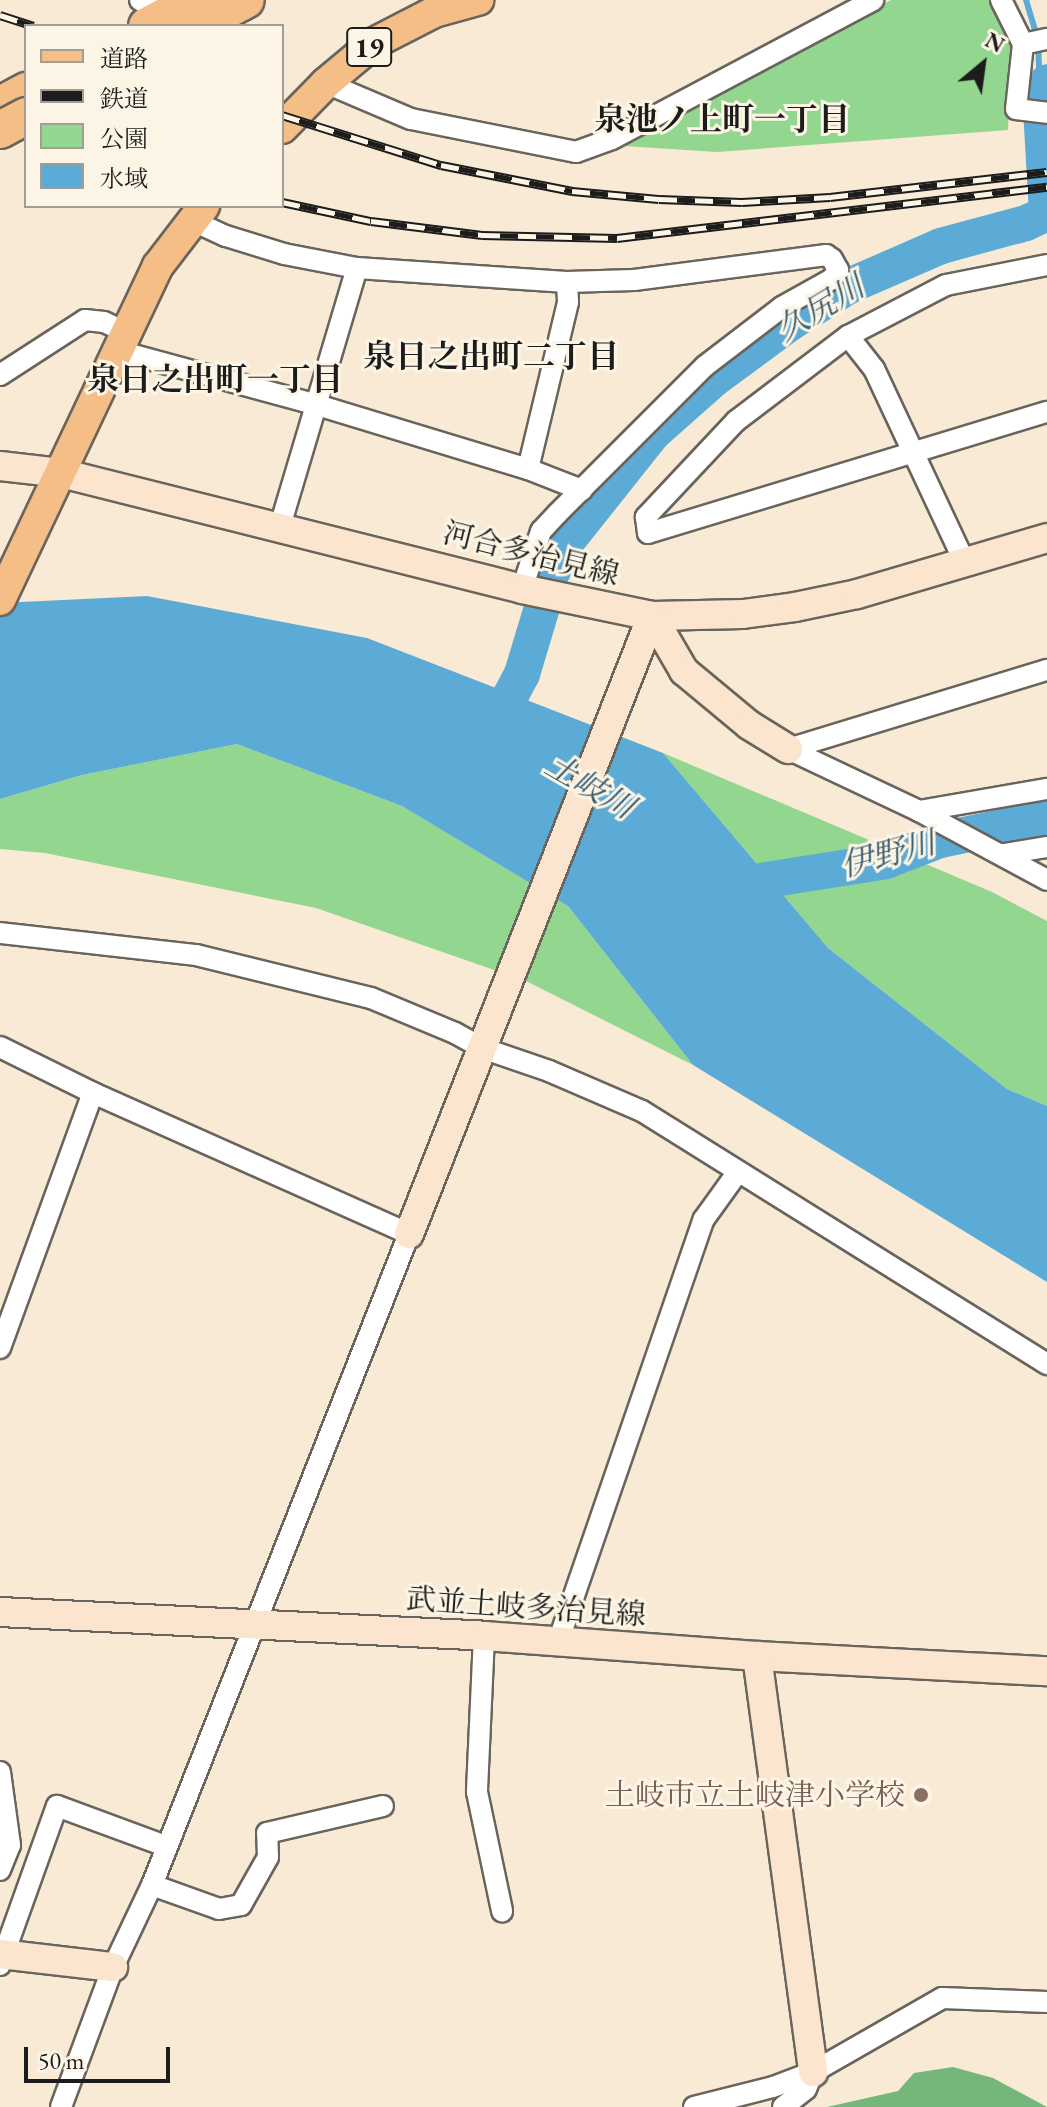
<!DOCTYPE html>
<meta charset="utf-8">
<style>
body{margin:0}
#map{position:relative;width:1047px;height:2107px;overflow:hidden;background:#f8ead4;font-family:"EB Garamond","Noto Serif JP",serif}
div>[style]{position:absolute}
.green>*{inset:0;background:#92d68f}
.forest>*{inset:0;background:#75b77a}
.water>*{inset:0;background:#5cabd6}
.stream>*{height:6px;margin:-3px;padding:0 3px;transform-origin:3px;border-radius:3px;background:#5cabd6}
.river>*{height:36px;margin:-18px;padding:0 18px;transform-origin:18px;border-radius:18px;background:#5cabd6}
.roads{filter:drop-shadow(2px 0 #69645c) drop-shadow(-2px 0 #69645c) drop-shadow(0 2px #69645c) drop-shadow(0 -2px #69645c)}
.street>*{height:20px;margin:-10px;padding:0 10px;transform-origin:10px;border-radius:10px;background:#fff}
.secondary>*{height:28px;margin:-14px;padding:0 14px;transform-origin:14px;border-radius:14px;background:#fbe5cf}
.primary>*{height:30px;margin:-15px;padding:0 15px;transform-origin:15px;border-radius:15px;background:#f6be87}
.highway>*{height:36px;margin:-18px;padding:0 18px;transform-origin:18px;border-radius:18px;background:#f6be87}
.rail>*{height:9px;margin-top:-4.5px;transform-origin:0;background:repeating-linear-gradient(90deg,#fcf5e5 0 18px,#1c1c1c 0 36px);box-sizing:border-box;border-block:2px solid #1c1c1c}
.bridges{filter:drop-shadow(2px 0 #69645c) drop-shadow(-2px 0 #69645c) drop-shadow(0 2px #69645c) drop-shadow(0 -2px #69645c)}
.highway-bridge>*{height:36px;margin:-18px;padding:0 18px;transform-origin:18px;border-radius:18px;background:#f6be87}
.dots>*{width:22px;height:22px;translate:-50% -50%;box-sizing:border-box;border:4px solid #fcf5e5;border-radius:50%}
span{translate:-50% -50%;white-space:nowrap;text-align:center;line-height:1.15;-webkit-text-stroke:6px #fcf5e5;paint-order:stroke}
.shield-label span{padding:2px 6px;background:#fcf5e5;border:2px solid;border-radius:6px;-webkit-text-stroke-width:0}
.shield-label{font-size:28px;color:#1c1c1c;font-weight:700}
.street-label{font-size:30px;color:#1c1c1c}
.education-label{font-size:30px;color:#785e54}
.right{translate:-100% -50%;text-align:right}
.neighbourhood-label{font-size:32px;color:#1c1c1c;font-weight:700}
.water-label{font-size:32px;color:#395c70;font-style:italic}
.legend{position:absolute;left:24px;top:24px;width:260px;height:184px;box-sizing:border-box;background:#fcf5e5;border:2px solid #a29e95;margin:0;padding:10px 14px;list-style:none;font-size:24px;color:#1c1c1c}
.legend li{display:flex;align-items:center;gap:16px;height:40px}
.legend b{width:40px;border:2px solid #a29e95}
.north{position:absolute;left:943px;top:24px;width:80px;height:80px;-webkit-text-stroke:6px #fcf5e5;paint-order:stroke;rotate:29deg;font-size:22px;font-weight:700;line-height:32px;text-align:center;color:#1c1c1c}
.north::after{content:'';display:block;margin:auto;width:28px;height:36px;background:#1c1c1c;clip-path:polygon(50% 0,100% 100%,50% 72%,0 100%)}
.scale{position:absolute;left:24px;top:2047px;width:146px;height:36px;box-sizing:border-box;border:4px solid #1c1c1c;border-top:0;padding-left:10px;font-size:24px;line-height:28px;white-space:nowrap;color:#1c1c1c;-webkit-text-stroke:6px #fcf5e5;paint-order:stroke}
</style>
<div id="map">
<div class="green">
<div style="clip-path:polygon(891px 0,993px 0,1011px 34px,1008px 130px,717px 152px,624px 146px)"></div>
<div style="clip-path:polygon(237px 744px,402px 806px,568px 906px,693px 1065px,526px 981px,316px 908px,45px 853px,0 849px,0 799px,82px 775px)"></div>
<div style="clip-path:polygon(663px 753px,992px 892px,1047px 921px,1047px 1106px,1007px 1089px,828px 948px)"></div>
</div>
<div class="forest">
<div style="clip-path:polygon(953px 2067px,993px 2078px,1047px 2107px,827px 2107px,898px 2091px,914px 2073px)"></div>
</div>
<div class="water">
<div style="clip-path:polygon(147px 596px,367px 638px,663px 753px,828px 948px,1007px 1089px,1047px 1106px,1047px 1282px,693px 1065px,568px 906px,402px 806px,237px 744px,82px 775px,0 799px,0 603px)"></div>
</div>
<div class="stream">
<div style="left:1026px;top:0;width:42px;rotate:73.3deg"></div>
<div style="left:1038px;top:40px;width:51px;rotate:87.8deg"></div>
</div>
<div class="river">
<div style="left:553px;top:571px;width:22px;rotate:-72deg"></div>
<div style="left:560px;top:550px;width:149px;rotate:-51.5deg"></div>
<div style="left:653px;top:433px;width:81px;rotate:-41.5deg"></div>
<div style="left:714px;top:379px;width:94px;rotate:-36.4deg"></div>
<div style="left:790px;top:323px;width:70px;rotate:-32.1deg"></div>
<div style="left:849px;top:286px;width:100px;rotate:-23.5deg"></div>
<div style="left:941px;top:246px;width:88px;rotate:-15.1deg"></div>
<div style="left:1026px;top:223px;width:23px;rotate:-25deg"></div>
<div style="left:1047px;top:213px;width:122px;rotate:-93.3deg"></div>
<div style="left:1040px;top:91px;width:11px;rotate:-52deg"></div>
<div style="left:490px;top:734px;width:68px;rotate:-61.9deg"></div>
<div style="left:522px;top:674px;width:73px;rotate:-73.3deg"></div>
<div style="left:729px;top:886px;width:159px;rotate:-9deg"></div>
<div style="left:886px;top:861px;width:58px;rotate:-21.3deg"></div>
<div style="left:940px;top:840px;width:109px;rotate:-11.6deg"></div>
</div>
<div class="roads">
<div class="street">
<div style="left:140px;top:0;width:30px;rotate:34deg"></div>
<div style="left:1001px;top:0;width:49px;rotate:63.4deg"></div>
<div style="left:1023px;top:44px;width:65px;rotate:96.1deg"></div>
<div style="left:1016px;top:109px;width:31px;rotate:7deg"></div>
<div style="left:1023px;top:44px;width:25px;rotate:-12deg"></div>
<div style="left:326px;top:83px;width:92px;rotate:23deg"></div>
<div style="left:411px;top:119px;width:168px;rotate:11.3deg"></div>
<div style="left:576px;top:152px;width:38px;rotate:-20deg"></div>
<div style="left:612px;top:139px;width:296px;rotate:-28deg"></div>
<div style="left:191px;top:220px;width:38px;rotate:25deg"></div>
<div style="left:226px;top:236px;width:61px;rotate:17.2deg"></div>
<div style="left:284px;top:254px;width:74px;rotate:10.9deg"></div>
<div style="left:357px;top:268px;width:210px;rotate:3.8deg"></div>
<div style="left:567px;top:282px;width:67px;rotate:-1.7deg"></div>
<div style="left:634px;top:280px;width:194px;rotate:-7.4deg"></div>
<div style="left:826px;top:255px;width:7px;rotate:34deg"></div>
<div style="left:832px;top:259px;width:13px;rotate:61deg"></div>
<div style="left:838px;top:270px;width:11px;rotate:124deg"></div>
<div style="left:832px;top:279px;width:57px;rotate:150.8deg"></div>
<div style="left:782px;top:307px;width:97px;rotate:142.5deg"></div>
<div style="left:705px;top:366px;width:209px;rotate:135deg"></div>
<div style="left:557px;top:514px;width:23px;rotate:133deg"></div>
<div style="left:541px;top:531px;width:61px;rotate:108.1deg"></div>
<div style="left:848px;top:336px;width:141px;rotate:142.8deg"></div>
<div style="left:736px;top:421px;width:132px;rotate:133.2deg"></div>
<div style="left:646px;top:517px;width:16px;rotate:83deg"></div>
<div style="left:648px;top:533px;width:417px;rotate:-16.9deg"></div>
<div style="left:119px;top:351px;width:202px;rotate:15.2deg"></div>
<div style="left:314px;top:404px;width:224px;rotate:16.9deg"></div>
<div style="left:528px;top:469px;width:58px;rotate:21.3deg"></div>
<div style="left:0;top:375px;width:101px;rotate:-32.9deg"></div>
<div style="left:85px;top:320px;width:19px;rotate:6deg"></div>
<div style="left:104px;top:322px;width:26px;rotate:25deg"></div>
<div style="left:528px;top:469px;width:172px;rotate:-76.5deg"></div>
<div style="left:568px;top:302px;width:20px;rotate:-93deg"></div>
<div style="left:280px;top:526px;width:269px;rotate:-73.4deg"></div>
<div style="left:965px;top:563px;width:214px;rotate:-115.1deg"></div>
<div style="left:874px;top:369px;width:42px;rotate:-128.2deg"></div>
<div style="left:848px;top:336px;width:110px;rotate:-27.5deg"></div>
<div style="left:946px;top:285px;width:103px;rotate:-11.2deg"></div>
<div style="left:788px;top:749px;width:145px;rotate:25.3deg"></div>
<div style="left:919px;top:811px;width:145px;rotate:28.3deg"></div>
<div style="left:788px;top:749px;width:271px;rotate:-17deg"></div>
<div style="left:919px;top:811px;width:130px;rotate:-9.8deg"></div>
<div style="left:1004px;top:854px;width:44px;rotate:-9.2deg"></div>
<div style="left:0;top:933px;width:197px;rotate:6.4deg"></div>
<div style="left:196px;top:955px;width:180px;rotate:13.8deg"></div>
<div style="left:371px;top:998px;width:91px;rotate:22.6deg"></div>
<div style="left:455px;top:1033px;width:31px;rotate:29deg"></div>
<div style="left:482px;top:1048px;width:71px;rotate:18.9deg"></div>
<div style="left:549px;top:1071px;width:101px;rotate:23.3deg"></div>
<div style="left:642px;top:1111px;width:478px;rotate:32deg"></div>
<div style="left:0;top:1047px;width:104px;rotate:26.3deg"></div>
<div style="left:93px;top:1093px;width:346px;rotate:24deg"></div>
<div style="left:409px;top:1234px;width:700px;rotate:111.54deg"></div>
<div style="left:152px;top:1885px;width:91px;rotate:115.4deg"></div>
<div style="left:113px;top:1967px;width:149px;rotate:110.4deg"></div>
<div style="left:0;top:1348px;width:271px;rotate:-70deg"></div>
<div style="left:484px;top:1636px;width:156px;rotate:92.6deg"></div>
<div style="left:477px;top:1792px;width:122px;rotate:78.1deg"></div>
<div style="left:558px;top:1642px;width:447px;rotate:-71deg"></div>
<div style="left:704px;top:1219px;width:57px;rotate:-54.3deg"></div>
<div style="left:0;top:1772px;width:74px;rotate:82.2deg"></div>
<div style="left:10px;top:1845px;width:27px;rotate:112deg"></div>
<div style="left:152px;top:1885px;width:71px;rotate:19.7deg"></div>
<div style="left:219px;top:1909px;width:22px;rotate:-10deg"></div>
<div style="left:241px;top:1905px;width:55px;rotate:-60.6deg"></div>
<div style="left:268px;top:1857px;width:24px;rotate:-92deg"></div>
<div style="left:267px;top:1833px;width:119px;rotate:-13.1deg"></div>
<div style="left:0;top:1965px;width:169px;rotate:-70.3deg"></div>
<div style="left:57px;top:1806px;width:116px;rotate:20.2deg"></div>
<div style="left:694px;top:2107px;width:81px;rotate:-14.2deg"></div>
<div style="left:773px;top:2087px;width:43px;rotate:-20.6deg"></div>
<div style="left:813px;top:2072px;width:149px;rotate:-29.8deg"></div>
<div style="left:942px;top:1998px;width:105px;rotate:2.2deg"></div>
<div style="left:783px;top:2107px;width:29px;rotate:-38deg"></div>
<div style="left:806px;top:2089px;width:18px;rotate:-68deg"></div>
</div>
<div class="secondary">
<div style="left:0;top:466px;width:61px;rotate:6.5deg"></div>
<div style="left:61px;top:473px;width:475px;rotate:14.1deg"></div>
<div style="left:522px;top:589px;width:133px;rotate:11.7deg"></div>
<div style="left:652px;top:616px;width:91px;rotate:-1.3deg"></div>
<div style="left:743px;top:614px;width:52px;rotate:-7.7deg"></div>
<div style="left:795px;top:607px;width:63px;rotate:-11.8deg"></div>
<div style="left:857px;top:594px;width:198px;rotate:-16.4deg"></div>
<div style="left:652px;top:616px;width:64px;rotate:59.8deg"></div>
<div style="left:684px;top:671px;width:85px;rotate:39.7deg"></div>
<div style="left:749px;top:725px;width:46px;rotate:31.6deg"></div>
<div style="left:409px;top:1234px;width:664px;rotate:-68.54deg"></div>
<div style="left:0;top:1612px;width:485px;rotate:2.8deg"></div>
<div style="left:484px;top:1636px;width:274px;rotate:4.2deg"></div>
<div style="left:757px;top:1656px;width:290px;rotate:3deg"></div>
<div style="left:757px;top:1656px;width:420px;rotate:82.3deg"></div>
<div style="left:0;top:1954px;width:114px;rotate:6.6deg"></div>
</div>
<div class="primary">
<div style="left:282px;top:128px;width:63px;rotate:-45.6deg"></div>
<div style="left:326px;top:83px;width:62px;rotate:-39.8deg"></div>
<div style="left:374px;top:43px;width:68px;rotate:-27.3deg"></div>
<div style="left:434px;top:12px;width:46px;rotate:-15.3deg"></div>
<div style="left:0;top:600px;width:369px;rotate:-64.7deg"></div>
<div style="left:158px;top:266px;width:76px;rotate:-52.5deg"></div>
</div>
<div class="highway">
<div style="left:147px;top:26px;width:55px;rotate:-28deg"></div>
<div style="left:197px;top:26px;width:55px;rotate:-28deg"></div>
<div style="left:0;top:105px;width:30px;rotate:-28deg"></div>
</div>
</div>
<div class="rail">
<div style="left:0;top:15px;width:35px;rotate:18deg"></div>
<div style="left:0;top:110px;width:28px;rotate:19deg"></div>
<div style="left:282px;top:115px;width:167px;rotate:17.5deg"></div>
<div style="left:441px;top:165px;width:134px;rotate:11.2deg"></div>
<div style="left:572px;top:191px;width:87px;rotate:5.3deg"></div>
<div style="left:659px;top:199px;width:83px;rotate:2.1deg"></div>
<div style="left:742px;top:202px;width:88px;rotate:-3.3deg"></div>
<div style="left:830px;top:197px;width:218px;rotate:-6.6deg"></div>
<div style="left:282px;top:202px;width:91px;rotate:12.1deg"></div>
<div style="left:371px;top:221px;width:112px;rotate:7.2deg"></div>
<div style="left:482px;top:235px;width:135px;rotate:1.3deg"></div>
<div style="left:617px;top:238px;width:433px;rotate:-6.8deg"></div>
</div>
<div class="bridges">
<div class="highway-bridge">
<div style="left:0;top:130px;width:30px;rotate:-28deg"></div>
</div>
</div>
<div class="dots">
<div style="left:921px;top:1795px;background:#8d6e63"></div>
</div>
<div class="shield-label">
<span style="left:369px;top:47px">19</span>
</div>
<div class="street-label">
<span style="left:531px;top:554px;rotate:14deg">河合多治見線</span>
<span style="left:526px;top:1607px;rotate:4deg">武並土岐多治見線</span>
</div>
<div class="education-label">
<span class="right" style="left:905px;top:1795px">土岐市立土岐津小学校</span>
</div>
<div class="neighbourhood-label">
<span style="left:722px;top:119px">泉池ノ上町一丁目</span>
<span style="left:491px;top:356px">泉日之出町二丁目</span>
<span style="left:215px;top:379px">泉日之出町一丁目</span>
</div>
<div class="water-label">
<span style="left:820px;top:308px;rotate:-31deg">久尻川</span>
<span style="left:590px;top:786px;rotate:30deg">土岐川</span>
<span style="left:888px;top:854px;rotate:-15deg">伊野川</span>
</div>
<ul class="legend">
<li><b style="height:10px;background:#f6be87"></b>道路</li>
<li><b style="height:10px;background:#1c1c1c"></b>鉄道</li>
<li><b style="height:22px;background:#92d68f"></b>公園</li>
<li><b style="height:22px;background:#5cabd6"></b>水域</li>
</ul>
<div class="north">N</div>
<div class="scale">50 m</div>
</div>
